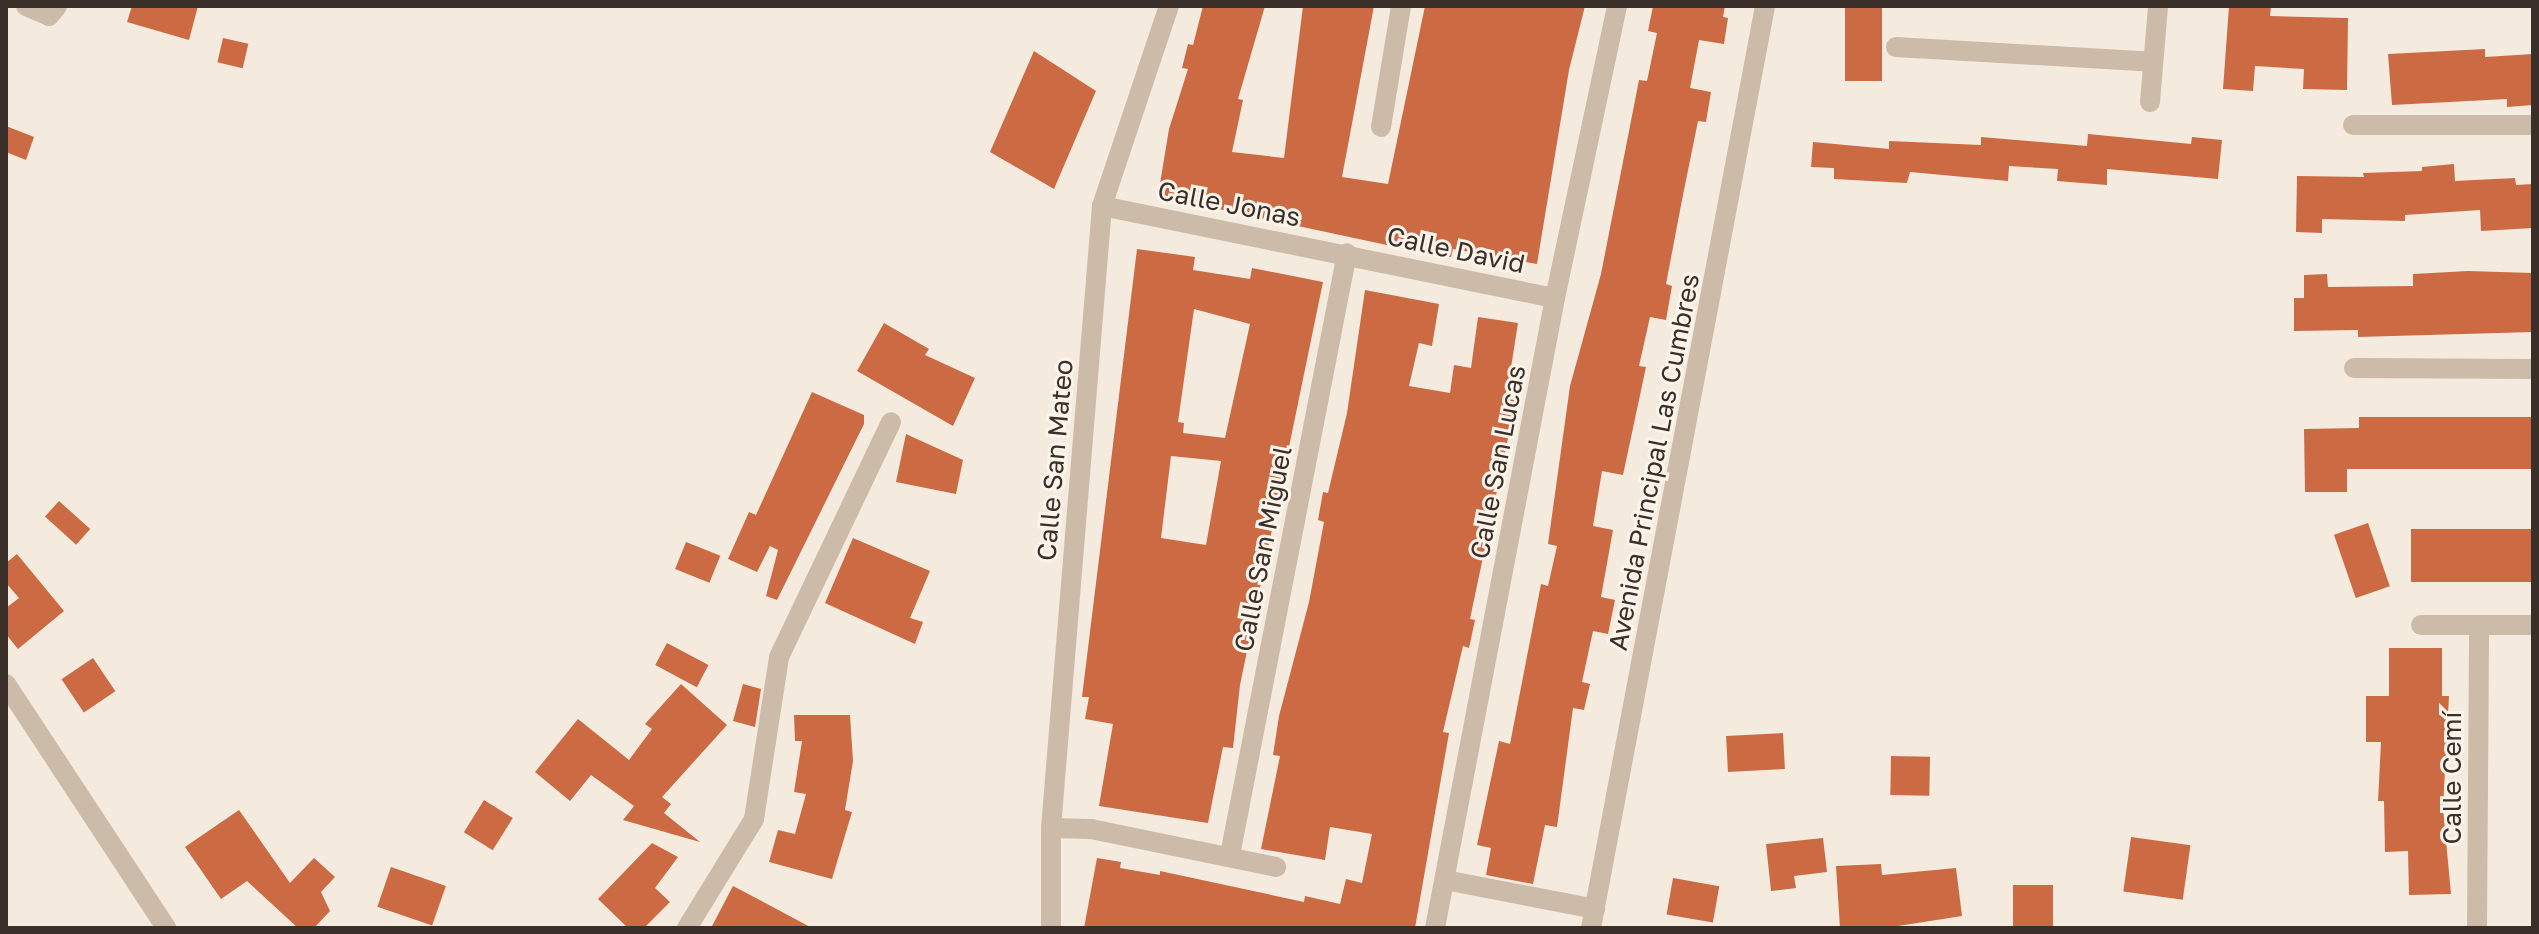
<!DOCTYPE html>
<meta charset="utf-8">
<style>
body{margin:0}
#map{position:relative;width:2539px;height:934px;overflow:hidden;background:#f4ebde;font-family:"Golos Text",sans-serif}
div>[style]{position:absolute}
.building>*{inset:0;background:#cc6a44;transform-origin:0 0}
.minor>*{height:20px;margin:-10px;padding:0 10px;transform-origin:10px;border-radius:10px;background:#cdbba9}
span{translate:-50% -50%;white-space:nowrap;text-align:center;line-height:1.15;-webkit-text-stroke:6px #fbf4eb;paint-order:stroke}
.street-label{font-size:26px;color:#3a2f29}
.frame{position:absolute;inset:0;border:8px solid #3a2f29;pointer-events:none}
</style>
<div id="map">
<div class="building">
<div style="clip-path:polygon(132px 6px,198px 6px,189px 40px,127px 22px)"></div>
<div style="clip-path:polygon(1203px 6px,1265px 6px,1238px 99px,1243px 100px,1232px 152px,1284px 158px,1303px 6px,1374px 6px,1342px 177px,1388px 184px,1425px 6px,1585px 6px,1569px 70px,1537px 264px,1453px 249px,1451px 257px,1429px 254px,1158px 196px,1169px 129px,1188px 69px,1182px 68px,1188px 44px,1193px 45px)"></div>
<div style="clip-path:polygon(1653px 6px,1725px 6px,1723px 17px,1728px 18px,1724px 44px,1699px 40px,1690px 88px,1711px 92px,1706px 122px,1698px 121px,1682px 200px,1666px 284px,1672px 286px,1666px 320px,1650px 317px,1639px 366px,1646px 367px,1623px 475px,1602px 471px,1593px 526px,1613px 530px,1601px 597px,1615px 600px,1608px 634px,1593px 631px,1582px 682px,1590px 684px,1584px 710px,1573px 708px,1557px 827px,1545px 825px,1533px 884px,1486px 875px,1491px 848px,1477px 845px,1499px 741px,1510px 744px,1541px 584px,1548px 586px,1557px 546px,1548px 544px,1570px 386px,1601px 274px,1639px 80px,1647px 81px,1657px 33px,1648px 31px)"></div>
<div style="left:1845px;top:6px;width:37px;height:75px"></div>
<div style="clip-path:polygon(2229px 6px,2271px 6px,2270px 16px,2348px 18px,2347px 90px,2303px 89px,2304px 69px,2255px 66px,2253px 91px,2223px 89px)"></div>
<div style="left:223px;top:38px;width:26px;height:25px;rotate:13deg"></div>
<div style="clip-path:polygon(2485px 49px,2485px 57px,2533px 54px,2533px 105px,2507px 107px,2507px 99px,2392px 105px,2388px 54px)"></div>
<div style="clip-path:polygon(1034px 51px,1096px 91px,1054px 189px,990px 152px)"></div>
<div style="clip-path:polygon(6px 126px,34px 137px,26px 160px,6px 152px)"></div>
<div style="clip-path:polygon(2088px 134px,2191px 144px,2192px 137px,2222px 140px,2218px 179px,2107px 169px,2107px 185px,2057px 181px,2058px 169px,2009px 166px,2008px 181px,1910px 172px,1907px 183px,1834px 179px,1834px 168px,1811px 167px,1813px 142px,1889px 149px,1889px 141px,1981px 145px,1981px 137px,2087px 146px)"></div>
<div style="clip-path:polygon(2454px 164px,2455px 181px,2515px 178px,2516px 185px,2533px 184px,2533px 228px,2481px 231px,2480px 210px,2405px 215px,2405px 221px,2322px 219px,2322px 233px,2296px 232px,2297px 176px,2364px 177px,2363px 173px,2422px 171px,2422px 167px)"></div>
<div style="clip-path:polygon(evenodd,1137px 249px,1195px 257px,1193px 270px,1250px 279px,1252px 268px,1323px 282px,1240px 685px,1233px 748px,1223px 747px,1208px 823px,1099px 806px,1113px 724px,1085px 719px,1089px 697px,1082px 697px,1137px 249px,1194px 309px,1250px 324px,1225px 438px,1183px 433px,1184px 423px,1178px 422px,1194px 309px,1137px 249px,1171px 456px,1221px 461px,1206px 545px,1161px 538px,1171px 456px)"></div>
<div style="clip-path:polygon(2468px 271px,2533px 273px,2533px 332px,2358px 337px,2358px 330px,2294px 331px,2294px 298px,2304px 298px,2304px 275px,2327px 274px,2328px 287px,2413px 286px,2413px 274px)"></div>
<div style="clip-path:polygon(1365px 290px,1439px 304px,1432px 346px,1419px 343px,1409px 386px,1450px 393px,1454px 365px,1471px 368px,1478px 317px,1518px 323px,1510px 374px,1520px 376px,1514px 410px,1470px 619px,1475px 620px,1469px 648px,1463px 646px,1443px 732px,1449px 733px,1415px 928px,1084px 928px,1097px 858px,1121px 862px,1120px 868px,1160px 875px,1160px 871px,1304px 902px,1305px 896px,1340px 904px,1346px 879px,1362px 883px,1372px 834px,1330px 827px,1325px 860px,1261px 849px,1280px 756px,1273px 755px,1279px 716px,1309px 602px,1324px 522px,1318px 520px,1323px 492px,1328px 493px,1347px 413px)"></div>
<div style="clip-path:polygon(884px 323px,929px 349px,925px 355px,975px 378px,953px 426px,857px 371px)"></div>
<div style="clip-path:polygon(812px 392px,864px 415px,864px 424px,777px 600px,766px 596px,778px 550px,770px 546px,757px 572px,728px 559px,749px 512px,756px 515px)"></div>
<div style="clip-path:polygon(2359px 417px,2533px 417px,2533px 469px,2347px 469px,2347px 492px,2305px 492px,2304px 429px,2359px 428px)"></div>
<div style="clip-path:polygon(906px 434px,963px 460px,956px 494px,896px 482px)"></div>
<div style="left:59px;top:501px;width:42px;height:21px;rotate:42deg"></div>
<div style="left:2368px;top:523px;width:67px;height:36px;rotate:71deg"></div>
<div style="left:2411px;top:529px;width:122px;height:53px"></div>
<div style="clip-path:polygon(853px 538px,930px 571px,910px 618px,923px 622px,915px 644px,825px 603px)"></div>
<div style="left:686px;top:542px;width:37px;height:29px;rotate:22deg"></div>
<div style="clip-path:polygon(17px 554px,64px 611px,18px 649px,6px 634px,6px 608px,19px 598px,6px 583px,6px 563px)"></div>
<div style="left:667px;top:643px;width:47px;height:25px;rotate:28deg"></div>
<div style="clip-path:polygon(2389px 648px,2442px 648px,2442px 696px,2449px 696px,2443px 808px,2451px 894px,2409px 895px,2408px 851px,2385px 852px,2384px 801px,2378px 801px,2381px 742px,2366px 742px,2366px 696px,2389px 696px)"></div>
<div style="left:93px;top:658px;width:40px;height:38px;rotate:56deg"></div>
<div style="clip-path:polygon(681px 684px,727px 725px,662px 797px,671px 804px,664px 813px,700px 842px,623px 820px,634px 806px,591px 775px,570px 801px,535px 772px,578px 719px,629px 760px,652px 729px,645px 724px)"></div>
<div style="clip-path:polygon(743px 684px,761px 689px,755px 727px,733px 721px)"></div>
<div style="clip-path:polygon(794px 715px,850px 715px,853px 761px,845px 810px,852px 812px,832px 879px,769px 862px,778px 830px,795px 834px,806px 794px,794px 792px,802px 741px,795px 741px)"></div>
<div style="left:1783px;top:733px;width:36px;height:57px;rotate:87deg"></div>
<div style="left:1891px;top:756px;width:39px;height:39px;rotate:1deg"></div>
<div style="left:484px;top:800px;width:34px;height:38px;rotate:32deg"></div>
<div style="clip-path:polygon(239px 810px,290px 883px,314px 858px,335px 877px,321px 892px,330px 911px,314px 928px,298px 928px,247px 881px,221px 899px,185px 847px)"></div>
<div style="left:2131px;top:837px;width:60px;height:55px;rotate:8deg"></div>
<div style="clip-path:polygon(1823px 838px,1827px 872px,1794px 876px,1796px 888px,1771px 891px,1766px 844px)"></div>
<div style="clip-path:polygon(652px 843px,678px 857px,655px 888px,670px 902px,644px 928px,628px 928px,598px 899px)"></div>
<div style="clip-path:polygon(1881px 864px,1882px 875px,1956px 868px,1962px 916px,1885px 928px,1840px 928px,1836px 866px)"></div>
<div style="left:391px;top:867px;width:58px;height:42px;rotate:19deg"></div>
<div style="left:1673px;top:878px;width:47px;height:37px;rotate:10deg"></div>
<div style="left:2013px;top:885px;width:40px;height:43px"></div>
<div style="clip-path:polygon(733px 886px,769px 905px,812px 928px,711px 928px)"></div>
</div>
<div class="minor">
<div style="left:26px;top:6px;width:25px;rotate:23deg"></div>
<div style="left:49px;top:16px;width:13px;rotate:-51deg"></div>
<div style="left:1896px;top:47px;width:257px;rotate:3.3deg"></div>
<div style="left:2150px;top:102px;width:96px;rotate:-85.2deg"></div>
<div style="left:2353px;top:125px;width:180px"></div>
<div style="left:1381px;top:127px;width:123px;rotate:-80.6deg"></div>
<div style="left:1102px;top:206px;width:462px;rotate:11.5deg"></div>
<div style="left:2354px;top:368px;width:179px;rotate:0.3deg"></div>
<div style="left:2421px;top:625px;width:112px"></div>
<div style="left:6px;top:684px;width:292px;rotate:56.7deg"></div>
<div style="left:1051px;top:828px;width:40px;rotate:1.4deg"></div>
<div style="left:1091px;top:829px;width:189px;rotate:11.6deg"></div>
<div style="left:1230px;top:855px;width:613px;rotate:-79deg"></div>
<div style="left:1445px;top:880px;width:153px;rotate:10.9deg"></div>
<div style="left:687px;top:928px;width:128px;rotate:-58.4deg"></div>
<div style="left:754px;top:819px;width:164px;rotate:-81.2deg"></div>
<div style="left:779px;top:657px;width:260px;rotate:-64.5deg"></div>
<div style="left:1051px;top:928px;width:100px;rotate:-90deg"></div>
<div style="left:1051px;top:828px;width:624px;rotate:-85.31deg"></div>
<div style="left:1102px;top:206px;width:211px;rotate:-71.5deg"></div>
<div style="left:1435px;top:928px;width:641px;rotate:-79.22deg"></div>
<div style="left:1555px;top:298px;width:299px;rotate:-78deg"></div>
<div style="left:1591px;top:928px;width:938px;rotate:-79.31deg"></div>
<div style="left:2477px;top:928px;width:300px;rotate:-89.6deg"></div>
</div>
<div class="street-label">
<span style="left:1229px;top:204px;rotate:11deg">Calle Jonas</span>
<span style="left:1456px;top:250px;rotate:12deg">Calle David</span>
<span style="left:1055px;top:460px;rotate:-85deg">Calle San Mateo</span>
<span style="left:1498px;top:462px;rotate:-79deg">Calle San Lucas</span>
<span style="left:1654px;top:462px;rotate:-79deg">Avenida Principal Las Cumbres</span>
<span style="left:1263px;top:549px;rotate:-79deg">Calle San Miguel</span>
<span style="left:2452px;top:778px;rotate:-90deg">Calle Cemí</span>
</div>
<div class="frame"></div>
</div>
